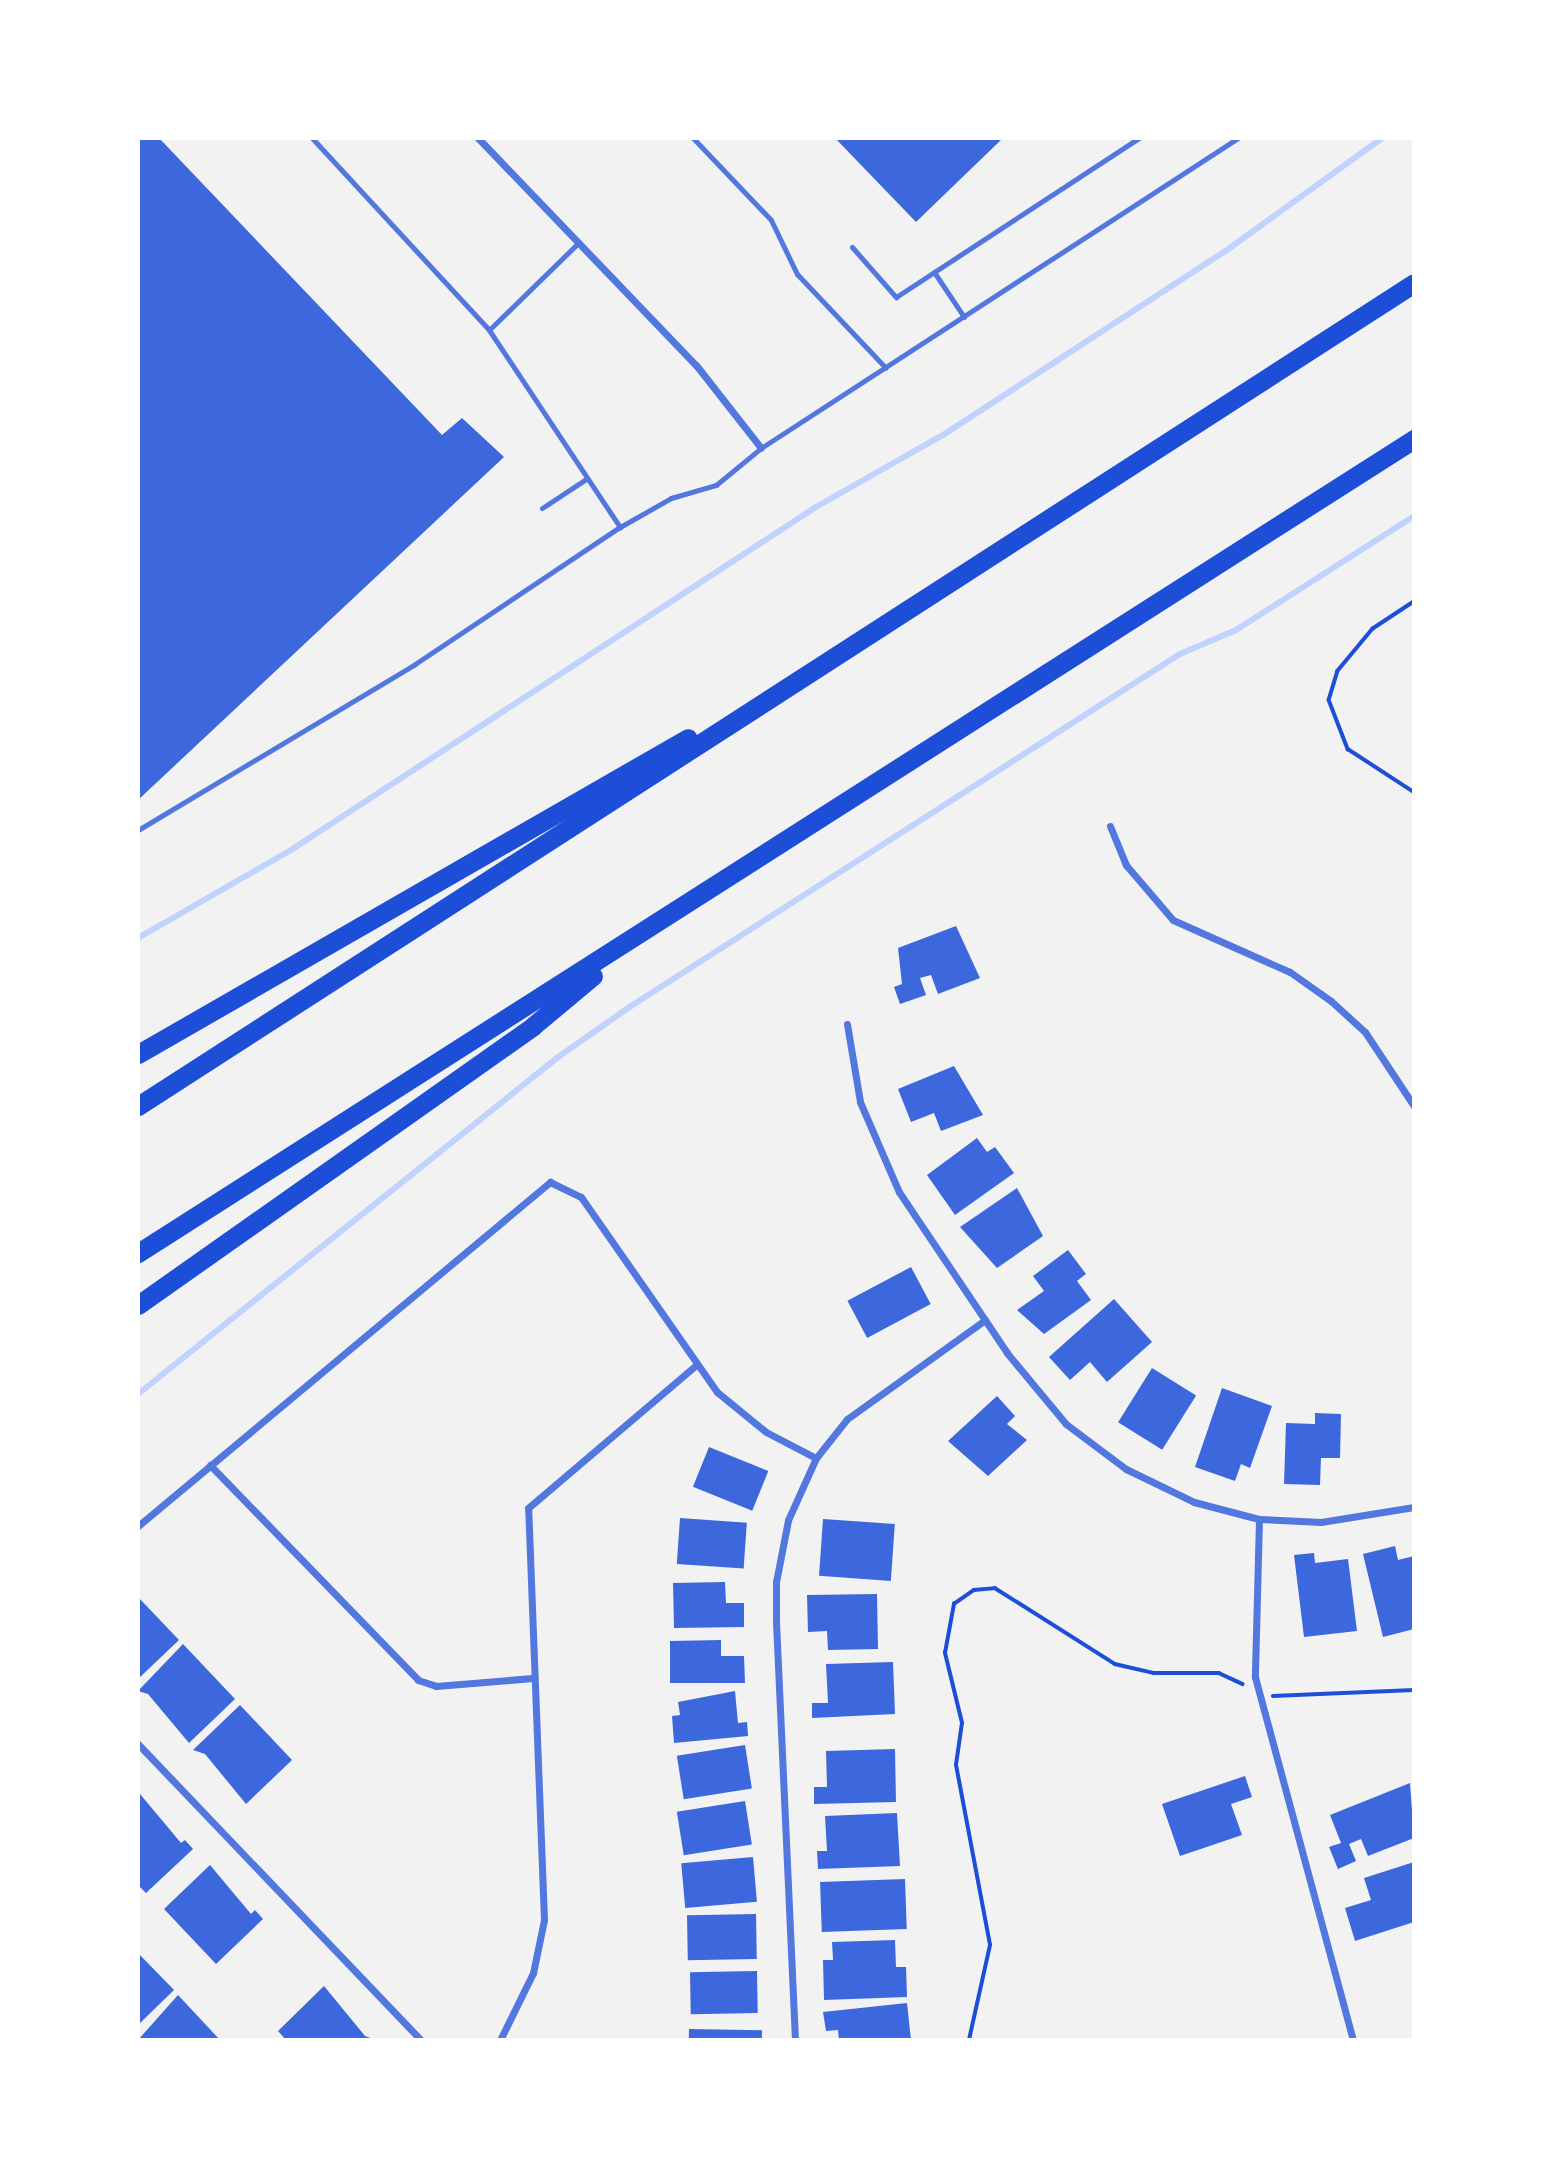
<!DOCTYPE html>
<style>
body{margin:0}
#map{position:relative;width:1552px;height:2178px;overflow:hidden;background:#f2f2f2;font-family:"Nunito Sans",sans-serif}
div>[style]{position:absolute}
.stream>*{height:6px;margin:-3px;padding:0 3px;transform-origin:3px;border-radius:3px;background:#bfd3fe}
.building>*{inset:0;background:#3d67dc;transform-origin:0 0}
.path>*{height:3.5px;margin:-1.75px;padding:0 1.75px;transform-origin:1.75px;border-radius:1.75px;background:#1d4ed8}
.service>*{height:5px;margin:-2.5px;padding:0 2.5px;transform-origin:2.5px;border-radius:2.5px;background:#5277de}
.minor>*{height:7px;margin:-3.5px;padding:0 3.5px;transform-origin:3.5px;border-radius:3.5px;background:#5277de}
.motorway>*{height:19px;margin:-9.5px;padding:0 9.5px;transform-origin:9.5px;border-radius:9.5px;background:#1d4ed8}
span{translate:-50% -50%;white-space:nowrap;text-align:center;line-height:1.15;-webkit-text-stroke:7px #fff;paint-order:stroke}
.frame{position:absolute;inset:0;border:140px solid #fff;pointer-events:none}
</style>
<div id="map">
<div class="stream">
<div style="left:138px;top:938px;width:177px;rotate:-29.9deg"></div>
<div style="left:291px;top:850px;width:627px;rotate:-33.16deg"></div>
<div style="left:816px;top:507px;width:146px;rotate:-29.6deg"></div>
<div style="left:943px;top:435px;width:344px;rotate:-33.1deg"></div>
<div style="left:1231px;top:247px;width:186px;rotate:-35.8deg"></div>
<div style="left:138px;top:1394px;width:538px;rotate:-38.74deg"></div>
<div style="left:558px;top:1057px;width:89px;rotate:-34.9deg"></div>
<div style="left:631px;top:1006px;width:652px;rotate:-32.67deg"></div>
<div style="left:1180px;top:654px;width:61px;rotate:-23.2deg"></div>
<div style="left:1236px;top:630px;width:211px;rotate:-32.6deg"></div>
</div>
<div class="building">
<div style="clip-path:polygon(138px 138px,159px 138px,442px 435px,462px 418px,504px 457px,138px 800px)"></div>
<div style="clip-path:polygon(835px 138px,1003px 138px,916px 222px)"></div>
<div style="clip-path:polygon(956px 926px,980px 978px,938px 994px,931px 975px,920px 978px,926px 995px,900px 1004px,894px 987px,902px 984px,898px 948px)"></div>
<div style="clip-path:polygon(954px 1066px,983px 1115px,941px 1131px,934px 1113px,911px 1122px,898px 1089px)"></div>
<div style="clip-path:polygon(977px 1138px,987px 1152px,995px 1147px,1014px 1173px,955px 1215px,927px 1175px)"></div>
<div style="clip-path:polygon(1017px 1188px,1043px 1236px,997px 1268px,960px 1227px)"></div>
<div style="clip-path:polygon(1068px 1250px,1086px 1274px,1077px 1281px,1091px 1300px,1044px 1334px,1017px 1310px,1044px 1291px,1033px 1276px)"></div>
<div style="left:911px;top:1267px;width:42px;height:72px;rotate:62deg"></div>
<div style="clip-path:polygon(1114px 1299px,1152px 1342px,1107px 1382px,1090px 1362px,1070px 1380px,1049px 1357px)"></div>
<div style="left:1152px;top:1368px;width:52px;height:64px;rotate:32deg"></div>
<div style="clip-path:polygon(1222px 1388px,1272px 1406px,1250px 1468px,1241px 1464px,1235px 1481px,1195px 1467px)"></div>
<div style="clip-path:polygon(997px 1396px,1015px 1416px,1007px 1424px,1027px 1440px,988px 1476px,948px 1441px)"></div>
<div style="clip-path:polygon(1315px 1413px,1341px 1414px,1340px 1458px,1321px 1458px,1320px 1485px,1284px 1484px,1286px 1423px,1315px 1424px)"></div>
<div style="left:709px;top:1447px;width:64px;height:43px;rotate:22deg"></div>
<div style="left:680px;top:1518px;width:67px;height:46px;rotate:4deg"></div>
<div style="left:823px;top:1519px;width:72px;height:57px;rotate:4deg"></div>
<div style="clip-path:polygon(1395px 1546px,1398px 1560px,1414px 1556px,1414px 1629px,1383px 1637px,1363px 1554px)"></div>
<div style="clip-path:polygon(1314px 1553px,1315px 1563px,1348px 1559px,1357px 1631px,1304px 1637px,1294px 1555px)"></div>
<div style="clip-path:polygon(725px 1582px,726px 1603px,744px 1603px,744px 1627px,674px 1628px,673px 1583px)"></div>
<div style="clip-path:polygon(877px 1594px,878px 1649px,828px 1650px,827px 1631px,808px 1632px,807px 1595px)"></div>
<div style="clip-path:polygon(138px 1597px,179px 1640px,138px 1679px)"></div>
<div style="clip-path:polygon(721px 1640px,721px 1656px,744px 1656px,745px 1683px,670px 1683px,670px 1641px)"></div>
<div style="clip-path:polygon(183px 1644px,235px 1699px,189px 1743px,148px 1694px,138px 1691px)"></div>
<div style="clip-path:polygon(893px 1662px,895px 1714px,812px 1718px,812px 1703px,828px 1703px,826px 1664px)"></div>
<div style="clip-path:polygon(735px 1691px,738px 1723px,747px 1722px,748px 1736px,674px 1743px,672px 1716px,680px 1715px,678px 1702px)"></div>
<div style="clip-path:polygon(240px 1705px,292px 1760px,246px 1804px,205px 1754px,193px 1750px)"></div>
<div style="left:745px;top:1745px;width:44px;height:69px;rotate:81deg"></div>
<div style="clip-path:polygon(895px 1749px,896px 1802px,814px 1804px,814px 1787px,827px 1787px,826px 1751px)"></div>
<div style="clip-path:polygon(1245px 1776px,1252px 1797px,1231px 1804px,1242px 1835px,1180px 1856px,1162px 1804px)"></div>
<div style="clip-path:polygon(1410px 1783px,1414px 1838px,1368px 1856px,1361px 1839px,1349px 1844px,1356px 1861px,1338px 1869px,1329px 1847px,1341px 1843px,1330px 1815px)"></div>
<div style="clip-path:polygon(140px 1794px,181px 1843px,185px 1840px,193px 1849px,146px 1893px,138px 1885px)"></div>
<div style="left:745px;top:1801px;width:44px;height:69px;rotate:81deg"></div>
<div style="clip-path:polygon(897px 1813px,900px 1866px,818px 1869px,817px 1851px,827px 1851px,825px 1816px)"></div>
<div style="left:753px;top:1857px;width:45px;height:72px;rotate:85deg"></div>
<div style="clip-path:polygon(1414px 1862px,1414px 1922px,1355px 1941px,1345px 1908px,1371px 1900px,1364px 1878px)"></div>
<div style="clip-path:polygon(210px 1865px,251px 1914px,255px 1910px,263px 1919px,216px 1964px,164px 1909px)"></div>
<div style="left:905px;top:1879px;width:50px;height:85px;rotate:88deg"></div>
<div style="left:756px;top:1914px;width:45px;height:69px;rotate:89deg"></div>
<div style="clip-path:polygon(895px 1940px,896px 1967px,906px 1967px,907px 1997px,824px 2000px,823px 1960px,833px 1960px,832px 1942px)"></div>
<div style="clip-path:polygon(138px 1953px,174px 1990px,138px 2025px)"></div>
<div style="left:757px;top:1971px;width:42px;height:67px;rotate:89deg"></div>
<div style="clip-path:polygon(324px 1986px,365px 2036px,376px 2040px,286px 2040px,278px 2031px)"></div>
<div style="clip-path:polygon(178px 1995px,220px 2040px,138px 2040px)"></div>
<div style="clip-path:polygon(907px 2003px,911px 2040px,839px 2040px,838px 2030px,826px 2031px,823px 2012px)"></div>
<div style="left:689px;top:2029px;width:73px;height:11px;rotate:1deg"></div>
</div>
<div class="path">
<div style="left:1414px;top:602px;width:49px;rotate:146.6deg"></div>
<div style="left:1373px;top:629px;width:55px;rotate:129.8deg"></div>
<div style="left:1338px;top:671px;width:30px;rotate:107deg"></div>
<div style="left:1329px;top:700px;width:53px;rotate:68.8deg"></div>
<div style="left:1348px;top:749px;width:79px;rotate:33.1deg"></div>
<div style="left:1273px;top:1696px;width:141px;rotate:-2.4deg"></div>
<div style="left:969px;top:2040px;width:97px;rotate:-77.5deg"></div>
<div style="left:990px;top:1945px;width:183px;rotate:-100.7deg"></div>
<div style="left:956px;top:1765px;width:42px;rotate:-81.9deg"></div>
<div style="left:962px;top:1723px;width:72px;rotate:-103.7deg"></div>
<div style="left:945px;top:1653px;width:50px;rotate:-79.6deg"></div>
<div style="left:954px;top:1604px;width:24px;rotate:-35deg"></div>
<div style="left:974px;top:1590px;width:21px;rotate:-5deg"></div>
<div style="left:995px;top:1588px;width:142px;rotate:32.3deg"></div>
<div style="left:1115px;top:1664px;width:40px;rotate:13deg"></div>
<div style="left:1154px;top:1673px;width:65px"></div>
<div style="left:1219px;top:1673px;width:26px;rotate:25deg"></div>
</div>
<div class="service">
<div style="left:312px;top:138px;width:261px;rotate:47.3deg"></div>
<div style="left:489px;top:330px;width:124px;rotate:-44.3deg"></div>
<div style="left:693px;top:138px;width:113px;rotate:46.4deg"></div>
<div style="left:771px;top:220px;width:60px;rotate:64.3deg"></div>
<div style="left:797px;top:274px;width:129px;rotate:46.6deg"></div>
<div style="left:852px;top:247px;width:67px;rotate:48.7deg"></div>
<div style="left:896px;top:297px;width:290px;rotate:-33.2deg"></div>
<div style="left:934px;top:272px;width:54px;rotate:56.3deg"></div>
<div style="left:489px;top:330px;width:237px;rotate:56.4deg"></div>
<div style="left:542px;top:508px;width:53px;rotate:-33.4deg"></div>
<div style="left:138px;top:830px;width:323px;rotate:-30.9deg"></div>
<div style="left:415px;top:664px;width:247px;rotate:-33.8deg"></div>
<div style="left:620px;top:527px;width:59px;rotate:-29.6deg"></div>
<div style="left:671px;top:498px;width:47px;rotate:-16.1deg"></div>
<div style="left:716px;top:485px;width:58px;rotate:-39.4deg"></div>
<div style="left:761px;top:448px;width:569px;rotate:-33.02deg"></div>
</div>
<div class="minor">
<div style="left:478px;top:138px;width:315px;rotate:46.2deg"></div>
<div style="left:696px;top:365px;width:105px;rotate:51.9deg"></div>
<div style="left:1110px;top:826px;width:42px;rotate:67.7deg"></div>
<div style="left:1126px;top:865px;width:72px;rotate:49.5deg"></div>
<div style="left:1173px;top:920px;width:128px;rotate:24deg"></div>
<div style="left:1290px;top:972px;width:50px;rotate:35.3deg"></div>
<div style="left:1331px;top:1001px;width:46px;rotate:42.4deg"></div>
<div style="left:1365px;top:1032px;width:89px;rotate:56.5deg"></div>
<div style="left:847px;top:1024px;width:79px;rotate:80.5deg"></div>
<div style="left:860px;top:1102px;width:98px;rotate:66.6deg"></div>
<div style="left:899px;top:1192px;width:194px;rotate:56.1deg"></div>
<div style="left:1007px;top:1353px;width:92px;rotate:50.3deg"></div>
<div style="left:1066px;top:1424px;width:75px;rotate:36.9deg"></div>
<div style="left:1126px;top:1469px;width:76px;rotate:25.9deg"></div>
<div style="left:1194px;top:1502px;width:67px;rotate:14.7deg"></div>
<div style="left:1259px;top:1519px;width:62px;rotate:2.8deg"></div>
<div style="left:1321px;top:1522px;width:94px;rotate:-9.2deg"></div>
<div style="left:210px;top:1465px;width:299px;rotate:45.9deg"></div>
<div style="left:418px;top:1680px;width:19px;rotate:18deg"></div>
<div style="left:436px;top:1686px;width:97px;rotate:-4.7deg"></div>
<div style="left:1259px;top:1519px;width:158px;rotate:91.5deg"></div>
<div style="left:1255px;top:1677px;width:376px;rotate:74.9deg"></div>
<div style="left:138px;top:1526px;width:537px;rotate:-39.86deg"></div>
<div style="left:550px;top:1182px;width:34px;rotate:26deg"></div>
<div style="left:581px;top:1197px;width:238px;rotate:55.1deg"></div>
<div style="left:717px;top:1392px;width:63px;rotate:39.2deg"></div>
<div style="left:766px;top:1432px;width:56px;rotate:27.5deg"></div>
<div style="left:138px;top:1744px;width:410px;rotate:46.3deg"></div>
<div style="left:500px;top:2040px;width:75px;rotate:-63.8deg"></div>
<div style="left:533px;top:1973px;width:54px;rotate:-78.3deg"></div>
<div style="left:544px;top:1920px;width:412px;rotate:-92.2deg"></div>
<div style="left:528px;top:1508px;width:219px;rotate:-40.4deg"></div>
<div style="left:795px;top:2040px;width:418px;rotate:-92.6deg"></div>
<div style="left:776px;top:1622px;width:40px;rotate:-90deg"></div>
<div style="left:776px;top:1582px;width:63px;rotate:-79deg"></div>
<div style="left:788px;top:1520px;width:68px;rotate:-65.7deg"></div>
<div style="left:816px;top:1458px;width:50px;rotate:-51.5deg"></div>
<div style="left:847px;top:1419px;width:170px;rotate:-35.7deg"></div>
</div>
<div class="motorway">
<div style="left:138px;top:1054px;width:634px;rotate:-29.88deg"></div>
<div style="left:138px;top:1106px;width:1518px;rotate:-32.82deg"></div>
<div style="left:138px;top:1253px;width:1514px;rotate:-32.54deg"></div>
<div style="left:138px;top:1305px;width:484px;rotate:-35.2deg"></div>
<div style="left:533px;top:1026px;width:78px;rotate:-39.8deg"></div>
</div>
<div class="frame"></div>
</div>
